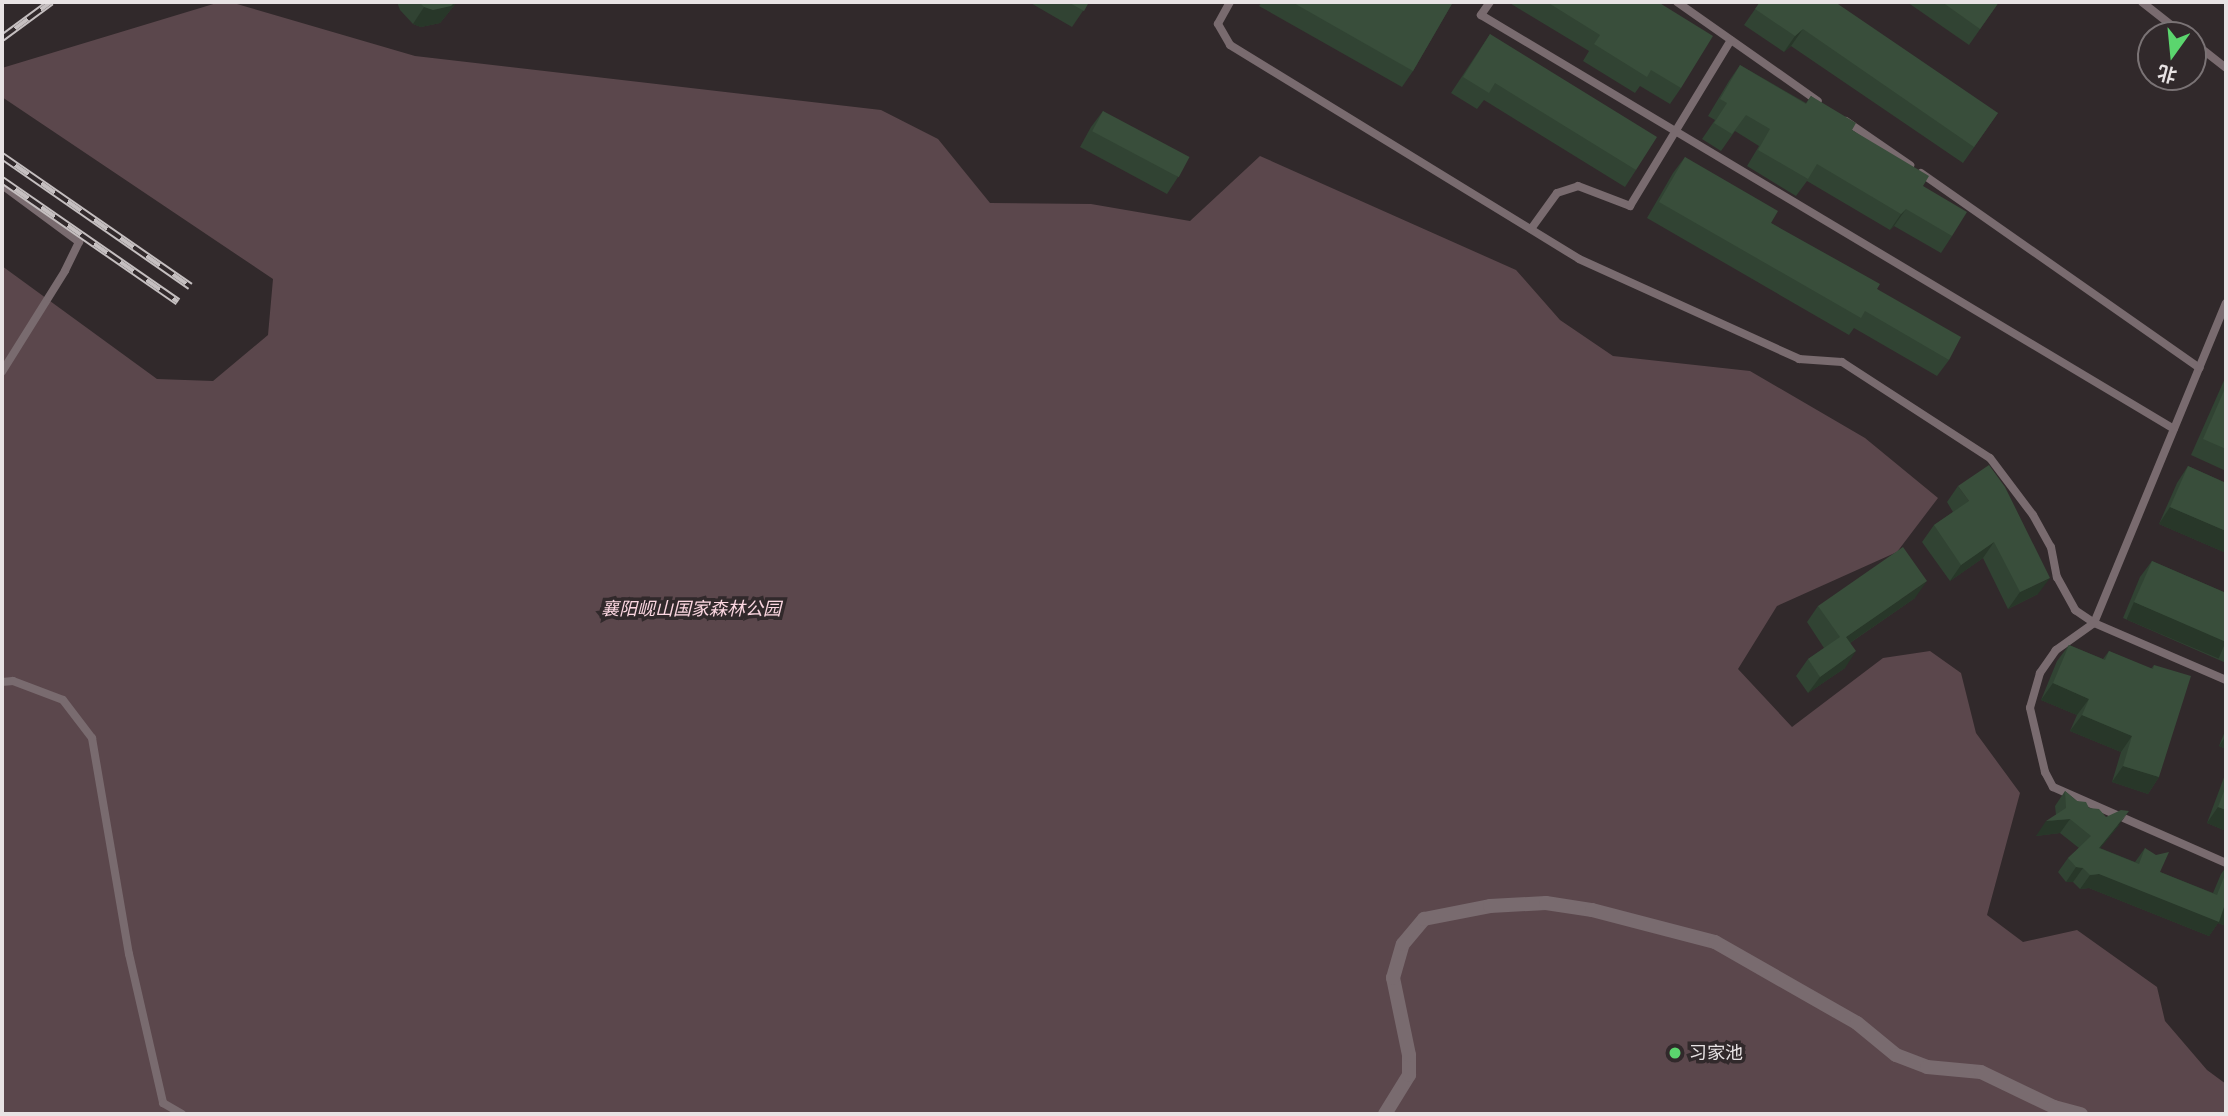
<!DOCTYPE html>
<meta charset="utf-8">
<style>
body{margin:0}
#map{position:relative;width:2228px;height:1116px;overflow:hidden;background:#31292b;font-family:Merriweather,"Noto Sans SC",serif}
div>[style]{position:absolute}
.green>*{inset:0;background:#5b474c}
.service>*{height:8px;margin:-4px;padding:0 4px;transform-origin:4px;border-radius:4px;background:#796b6f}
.minor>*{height:14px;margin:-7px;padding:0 7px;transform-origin:7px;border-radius:7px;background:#796b6f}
.rail>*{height:8px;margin-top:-4px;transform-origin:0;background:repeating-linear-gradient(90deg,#31292b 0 16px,#c5bfc0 0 32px);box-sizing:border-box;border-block:2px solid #c5bfc0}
.wall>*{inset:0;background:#314333}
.shaded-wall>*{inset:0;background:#283729;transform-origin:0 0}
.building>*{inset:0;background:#394e3b;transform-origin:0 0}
.dots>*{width:19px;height:19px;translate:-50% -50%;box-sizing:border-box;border:4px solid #31292b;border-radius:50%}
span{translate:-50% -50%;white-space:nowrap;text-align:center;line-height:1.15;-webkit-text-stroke:7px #31292b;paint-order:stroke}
.park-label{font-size:18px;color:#fbd6e0;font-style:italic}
.poi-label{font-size:18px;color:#e8e3e4}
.left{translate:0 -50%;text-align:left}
.frame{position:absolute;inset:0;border:4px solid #e8e3e4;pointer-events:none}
.north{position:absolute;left:2137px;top:21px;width:70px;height:70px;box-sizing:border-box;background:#31292b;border:2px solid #7a7375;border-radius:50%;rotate:195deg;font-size:19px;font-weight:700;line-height:28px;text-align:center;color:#e8e3e4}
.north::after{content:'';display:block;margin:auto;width:24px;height:32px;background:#5bd56e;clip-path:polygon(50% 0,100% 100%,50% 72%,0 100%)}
</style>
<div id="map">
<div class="green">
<div style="clip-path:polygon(220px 2px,230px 2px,415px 56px,881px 110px,938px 139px,990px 203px,1091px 204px,1190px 221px,1260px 156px,1516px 270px,1560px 320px,1613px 356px,1750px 371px,1865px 438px,1938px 498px,1897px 552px,1777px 606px,1738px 669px,1792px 727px,1883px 658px,1930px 651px,1961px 673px,1976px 733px,2020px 793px,1987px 915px,2023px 942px,2077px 930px,2157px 987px,2165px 1021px,2207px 1070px,2226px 1084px,2226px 1114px,2px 1114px,2px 266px,157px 379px,213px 381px,268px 335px,273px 279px,2px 97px,2px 68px)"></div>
</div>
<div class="service">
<div style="left:1230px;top:2px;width:25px;rotate:119deg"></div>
<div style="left:1218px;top:24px;width:24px;rotate:60deg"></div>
<div style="left:1230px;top:45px;width:409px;rotate:31.5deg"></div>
<div style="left:1579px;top:259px;width:242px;rotate:24.4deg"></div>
<div style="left:1799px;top:359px;width:43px;rotate:4deg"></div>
<div style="left:1842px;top:362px;width:176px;rotate:33deg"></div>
<div style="left:1990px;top:458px;width:71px;rotate:53deg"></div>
<div style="left:2033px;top:515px;width:37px;rotate:61deg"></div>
<div style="left:2051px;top:547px;width:31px;rotate:79deg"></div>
<div style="left:2057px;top:577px;width:38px;rotate:61deg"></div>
<div style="left:2075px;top:610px;width:23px;rotate:34deg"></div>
<div style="left:2094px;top:623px;width:346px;rotate:-67.6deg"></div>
<div style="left:1490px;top:2px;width:16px;rotate:125deg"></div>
<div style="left:1481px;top:15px;width:807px;rotate:30.85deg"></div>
<div style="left:1677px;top:2px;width:172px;rotate:35.1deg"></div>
<div style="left:2142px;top:2px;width:53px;rotate:38.2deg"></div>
<div style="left:2193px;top:42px;width:42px;rotate:38.2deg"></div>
<div style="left:1846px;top:121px;width:78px;rotate:34.5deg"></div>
<div style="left:1921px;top:173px;width:340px;rotate:35deg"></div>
<div style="left:2px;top:185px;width:96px;rotate:36.5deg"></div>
<div style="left:79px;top:242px;width:32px;rotate:116deg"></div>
<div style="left:65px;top:271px;width:119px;rotate:122deg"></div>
<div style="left:1531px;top:229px;width:44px;rotate:-54.2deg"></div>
<div style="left:1557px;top:193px;width:22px;rotate:-18deg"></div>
<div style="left:1578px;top:186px;width:56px;rotate:21deg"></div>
<div style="left:1630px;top:206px;width:194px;rotate:-58.7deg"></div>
<div style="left:2226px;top:680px;width:144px;rotate:-156.6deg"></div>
<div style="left:2094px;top:623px;width:47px;rotate:144.6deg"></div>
<div style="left:2056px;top:650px;width:28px;rotate:125deg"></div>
<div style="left:2040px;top:673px;width:36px;rotate:106deg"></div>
<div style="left:2030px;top:708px;width:66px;rotate:76.8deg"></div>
<div style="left:2045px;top:772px;width:17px;rotate:62deg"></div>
<div style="left:2053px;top:787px;width:189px;rotate:23.7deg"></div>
<div style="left:2px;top:682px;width:11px;rotate:-5deg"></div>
<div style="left:13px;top:681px;width:53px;rotate:20.8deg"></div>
<div style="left:63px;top:700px;width:48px;rotate:52.7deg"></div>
<div style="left:92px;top:738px;width:219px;rotate:80.3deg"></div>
<div style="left:129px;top:954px;width:153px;rotate:77.1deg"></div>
<div style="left:163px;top:1103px;width:22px;rotate:30deg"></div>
</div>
<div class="minor">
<div style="left:1385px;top:1114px;width:46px;rotate:-58.4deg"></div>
<div style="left:1409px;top:1075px;width:20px;rotate:-90deg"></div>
<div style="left:1409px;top:1055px;width:79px;rotate:-101.7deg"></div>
<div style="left:1393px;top:978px;width:35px;rotate:-74deg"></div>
<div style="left:1403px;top:944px;width:33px;rotate:-50deg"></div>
<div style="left:1424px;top:919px;width:67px;rotate:-11.1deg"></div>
<div style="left:1490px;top:906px;width:56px;rotate:-3.1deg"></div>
<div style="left:1546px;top:903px;width:47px;rotate:8.7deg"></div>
<div style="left:1592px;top:910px;width:127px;rotate:14.6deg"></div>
<div style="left:1715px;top:942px;width:163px;rotate:29.7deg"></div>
<div style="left:1857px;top:1023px;width:50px;rotate:39.4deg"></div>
<div style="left:1896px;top:1055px;width:33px;rotate:21deg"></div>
<div style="left:1927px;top:1067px;width:54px;rotate:5.3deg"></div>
<div style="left:1981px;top:1072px;width:81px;rotate:25.6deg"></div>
<div style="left:2054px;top:1107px;width:28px;rotate:15deg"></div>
</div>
<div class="rail">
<div style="left:2px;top:38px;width:61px;rotate:-36.3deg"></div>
<div style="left:2px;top:156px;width:229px;rotate:34.7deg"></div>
<div style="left:2px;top:180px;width:214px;rotate:34.7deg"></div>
</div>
<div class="wall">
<div style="clip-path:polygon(397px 2px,457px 2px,440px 23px,421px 27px,413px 24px,400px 10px)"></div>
<div style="clip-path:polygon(1029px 2px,1089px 2px,1072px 27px)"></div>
<div style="clip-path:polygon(1262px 2px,1453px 2px,1413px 71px,1402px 87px,1259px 6px)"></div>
<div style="clip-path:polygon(1508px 2px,1658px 2px,1681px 88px,1670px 104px,1640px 86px,1635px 93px,1583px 61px,1589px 51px)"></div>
<div style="clip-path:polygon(1760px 2px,1998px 113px,1963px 163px,1791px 46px,1784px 52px,1744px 25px)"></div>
<div style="clip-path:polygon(1907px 2px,1999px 2px,1969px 45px)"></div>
<div style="clip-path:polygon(1490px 34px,1636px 170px,1625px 187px,1484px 100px,1477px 109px,1451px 93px)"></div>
<div style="clip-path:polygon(1740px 65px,1806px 103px,1811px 96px,1852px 130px,1923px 186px,1952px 236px,1941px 253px,1894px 226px,1890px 230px,1807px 181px,1796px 196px,1747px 166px,1759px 146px,1735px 131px,1721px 151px,1702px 139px,1715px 120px,1708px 116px,1729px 81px)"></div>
<div style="clip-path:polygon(1103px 111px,1178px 177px,1167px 194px,1080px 147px,1091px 127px)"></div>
<div style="clip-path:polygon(1685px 157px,1771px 223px,1877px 289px,1949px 360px,1937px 376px,1854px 328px,1849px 335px,1647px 218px,1673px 173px)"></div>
<div style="clip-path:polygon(2226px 376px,2226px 471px,2191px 455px)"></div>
<div style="clip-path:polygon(2188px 466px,2226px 483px,2226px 553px,2159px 524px,2177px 483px)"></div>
<div style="clip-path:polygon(1958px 486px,2038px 594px,2008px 609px,1983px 558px,1950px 581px,1922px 542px,1934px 525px,1953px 512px,1947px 502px)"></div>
<div style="clip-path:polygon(2152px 561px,2226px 593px,2226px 663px,2123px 618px,2140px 577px)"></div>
<div style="clip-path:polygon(1915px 598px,1850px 643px,1845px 668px,1808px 693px,1796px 676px,1808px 659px,1824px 648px,1807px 622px,1818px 606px)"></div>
<div style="clip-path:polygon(2069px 645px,2103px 659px,2109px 651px,2151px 669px,2154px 665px,2159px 777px,2148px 794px,2112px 782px,2121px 752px,2070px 731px,2077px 715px,2041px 700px,2057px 661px)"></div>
<div style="clip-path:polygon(2226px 729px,2226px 749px,2219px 746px)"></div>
<div style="clip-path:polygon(2226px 772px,2226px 831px,2207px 823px)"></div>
<div style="clip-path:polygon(2065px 791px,2077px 801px,2119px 825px,2100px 848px,2135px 862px,2145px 848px,2160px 872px,2213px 893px,2221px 874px,2226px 867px,2226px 926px,2218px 923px,2209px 936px,2089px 888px,2080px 889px,2073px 882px,2066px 882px,2058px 872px,2068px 858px,2079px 848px,2060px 833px,2036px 836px,2056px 815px,2055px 806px)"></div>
</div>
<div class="shaded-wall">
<div style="clip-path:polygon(457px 2px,440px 23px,421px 27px,413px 24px,424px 7px)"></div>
<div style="clip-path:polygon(1803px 29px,1791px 46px,1784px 52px,1795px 36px)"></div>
<div style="clip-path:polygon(1906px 209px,1894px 226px,1890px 230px,1901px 214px)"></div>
<div style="clip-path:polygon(2170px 507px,2226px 531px,2226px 553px,2159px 524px)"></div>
<div style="clip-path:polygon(1994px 542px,1983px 558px,1950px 581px,1961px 565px)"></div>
<div style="clip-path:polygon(2050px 578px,2038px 594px,2008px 609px,2020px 592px)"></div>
<div style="clip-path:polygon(1927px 581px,1915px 598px,1835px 653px,1846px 637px)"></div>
<div style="left:2134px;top:602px;width:100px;height:19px;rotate:23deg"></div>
<div style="clip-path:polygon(1856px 651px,1845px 668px,1808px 693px,1820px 677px)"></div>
<div style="clip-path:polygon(2053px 683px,2089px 699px,2077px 715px,2041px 700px)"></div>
<div style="clip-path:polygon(2082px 715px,2132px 736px,2121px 752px,2070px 731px)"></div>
<div style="clip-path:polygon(2226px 736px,2226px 749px,2219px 746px)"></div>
<div style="clip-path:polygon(2123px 766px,2159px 777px,2148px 794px,2112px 782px)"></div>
<div style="clip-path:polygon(2218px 807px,2226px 810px,2226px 831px,2207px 823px)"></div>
<div style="clip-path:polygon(2129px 811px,2119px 825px,2089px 862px,2099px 848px)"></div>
<div style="clip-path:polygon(2070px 819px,2060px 833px,2036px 836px,2046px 821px)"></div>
<div style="clip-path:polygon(2076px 867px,2083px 868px,2073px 882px,2066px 882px)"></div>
<div style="clip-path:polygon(2099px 874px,2226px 908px,2226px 926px,2218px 923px,2209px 936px,2089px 888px,2080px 889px,2090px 875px)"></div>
</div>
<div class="building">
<div style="clip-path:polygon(419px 2px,455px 2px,451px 6px,433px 10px,424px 7px)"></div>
<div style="clip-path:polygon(1068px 2px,1089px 2px,1084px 11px)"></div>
<div style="clip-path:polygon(1292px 2px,1453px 2px,1413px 71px)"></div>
<div style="clip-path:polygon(1547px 2px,1658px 2px,1713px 36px,1681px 88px,1651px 70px,1647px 77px,1594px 44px,1600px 35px)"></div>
<div style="clip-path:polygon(1760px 2px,1835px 2px,1998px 113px,1974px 147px,1803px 29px,1795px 36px,1755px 9px)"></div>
<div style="clip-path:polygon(1942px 2px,1999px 2px,1980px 29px)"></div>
<div style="clip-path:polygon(1490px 34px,1657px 137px,1636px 170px,1495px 83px,1489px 93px,1463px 77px)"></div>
<div style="clip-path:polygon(1740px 65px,1806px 104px,1811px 96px,1856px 123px,1852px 130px,1929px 176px,1923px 186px,1967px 212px,1952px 236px,1906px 209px,1901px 214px,1817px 164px,1808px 179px,1758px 150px,1770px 129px,1746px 115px,1732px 134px,1714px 123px,1727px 103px,1720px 99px)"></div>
<div style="left:1103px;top:111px;width:98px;height:23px;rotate:28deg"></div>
<div style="clip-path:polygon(1685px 157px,1778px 211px,1771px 223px,1880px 284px,1877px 289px,1961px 337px,1949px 360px,1865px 311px,1861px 318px,1659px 202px)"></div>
<div style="clip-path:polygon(2226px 386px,2226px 449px,2203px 439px)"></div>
<div style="clip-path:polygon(1989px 465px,2005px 487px,2050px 578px,2020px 592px,1994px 542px,1961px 565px,1934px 525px,1969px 501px,1958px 486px)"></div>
<div style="clip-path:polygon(2188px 466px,2226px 483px,2226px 531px,2170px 507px)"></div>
<div style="clip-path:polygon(1903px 547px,1927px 581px,1846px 637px,1856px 651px,1820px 677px,1808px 659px,1840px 637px,1818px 606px)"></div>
<div style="clip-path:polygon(2152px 561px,2226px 593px,2226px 642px,2134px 602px)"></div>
<div style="clip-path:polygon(2069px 645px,2105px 660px,2109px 651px,2153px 669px,2154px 665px,2191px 676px,2159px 777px,2123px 766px,2132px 736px,2082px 715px,2089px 699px,2053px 683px)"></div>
<div style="clip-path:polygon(2226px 786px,2226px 810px,2218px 807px)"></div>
<div style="clip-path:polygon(2065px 791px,2077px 801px,2086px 802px,2089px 808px,2099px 809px,2106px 817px,2121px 810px,2129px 811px,2099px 848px,2139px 864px,2145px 848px,2156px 855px,2169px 852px,2160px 872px,2217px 895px,2226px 872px,2226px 908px,2224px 907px,2219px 922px,2099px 874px,2090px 875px,2083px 868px,2076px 867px,2068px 858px,2091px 836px,2070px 819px,2046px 821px,2066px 808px)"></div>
</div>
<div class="dots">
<div style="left:1675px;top:1053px;background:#5bd56e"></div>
</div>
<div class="park-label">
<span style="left:691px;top:609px">襄阳岘山国家森林公园</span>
</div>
<div class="poi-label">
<span class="left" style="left:1689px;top:1053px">习家池</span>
</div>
<div class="frame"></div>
<div class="north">北</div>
</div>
